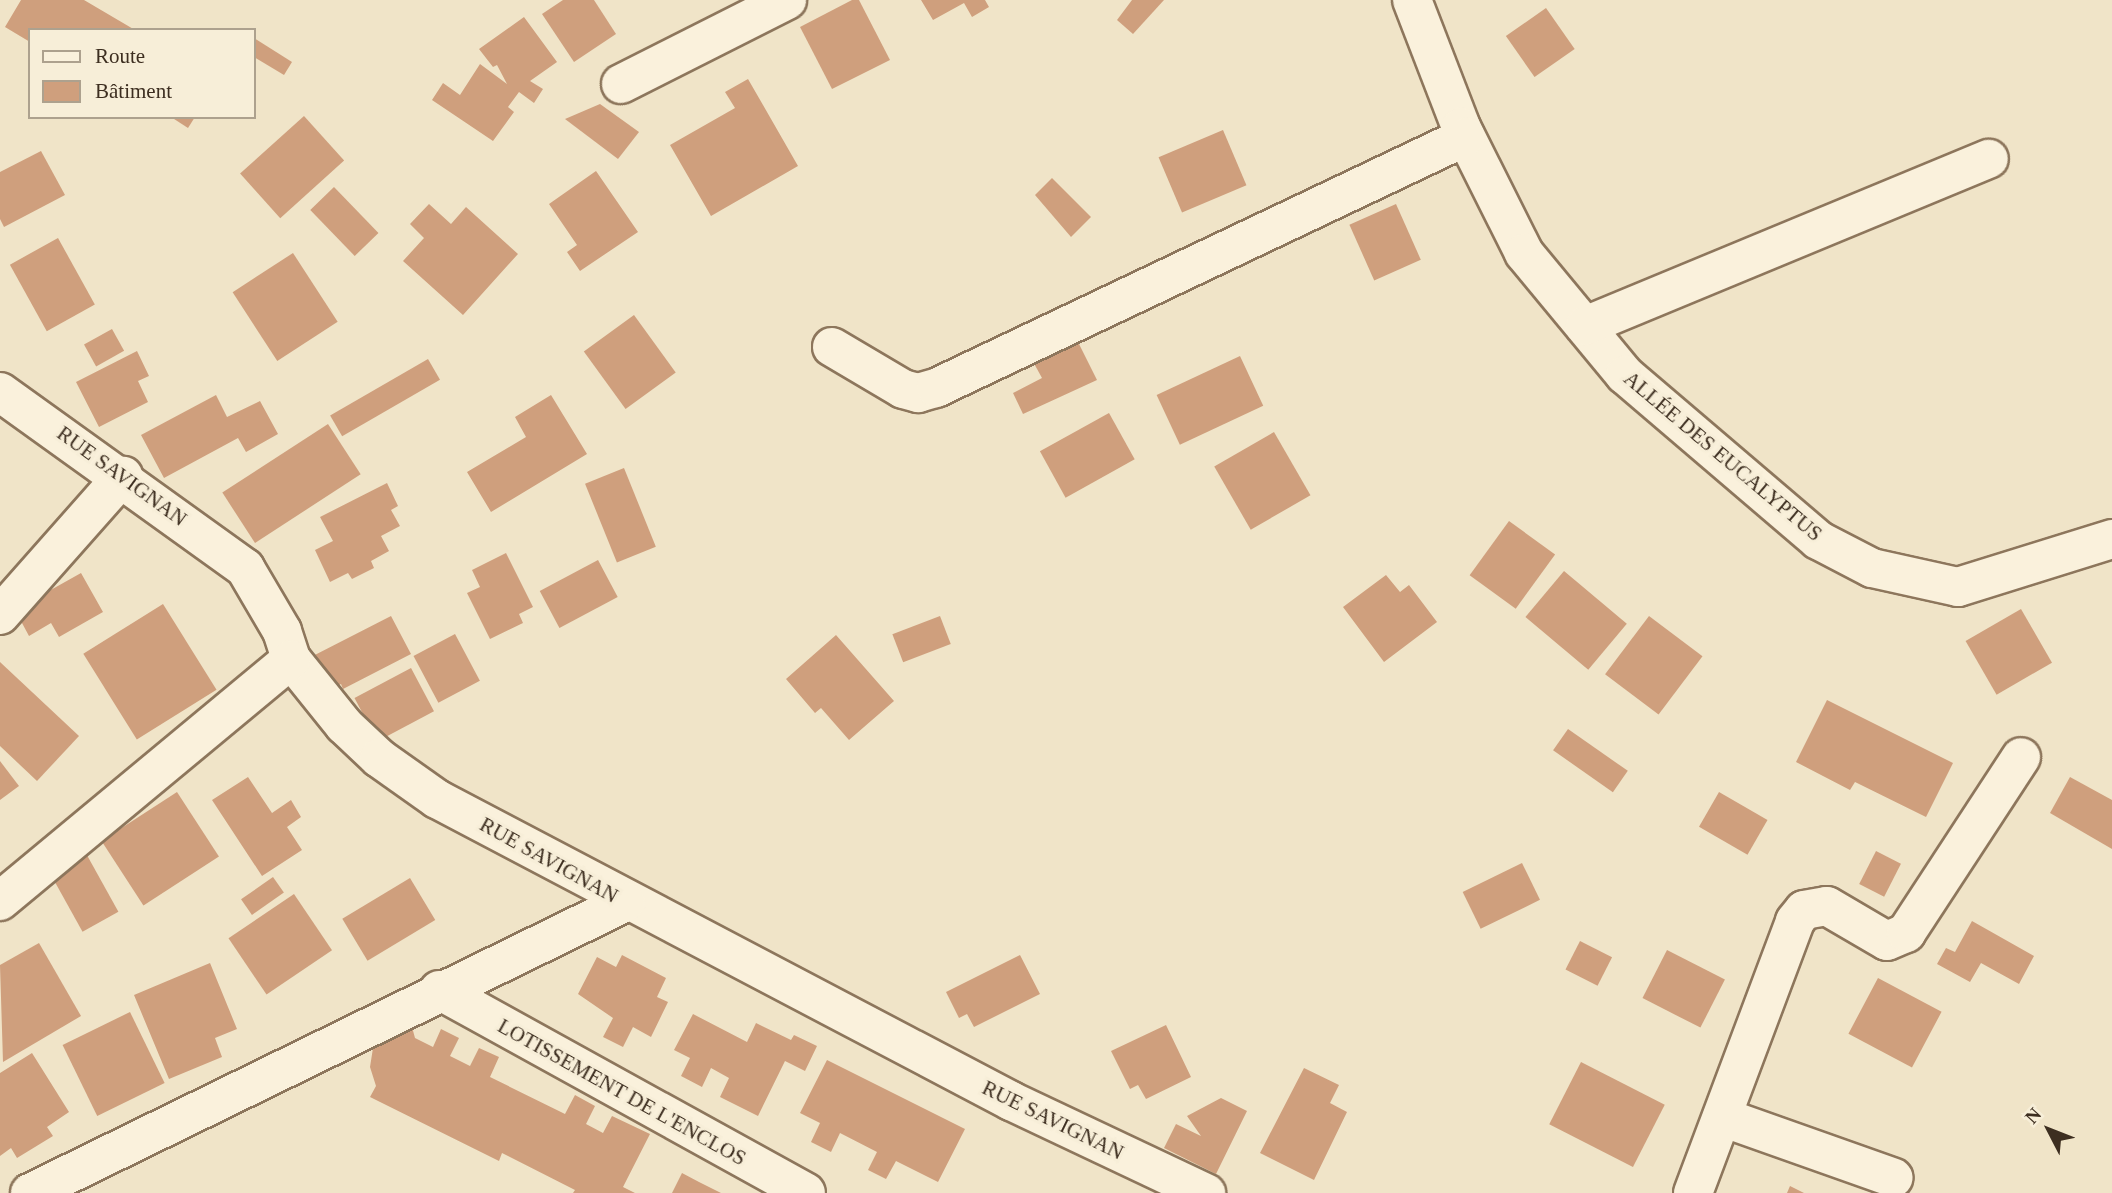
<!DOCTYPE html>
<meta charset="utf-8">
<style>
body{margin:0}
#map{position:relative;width:2112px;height:1193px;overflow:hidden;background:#f0e4c8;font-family:"Times New Roman",serif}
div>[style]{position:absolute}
.building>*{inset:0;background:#cf9f7d;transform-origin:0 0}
.roads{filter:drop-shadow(2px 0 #8d765c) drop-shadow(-2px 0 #8d765c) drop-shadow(0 2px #8d765c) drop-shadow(0 -2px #8d765c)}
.street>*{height:38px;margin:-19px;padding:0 19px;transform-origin:19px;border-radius:19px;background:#faf1dc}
span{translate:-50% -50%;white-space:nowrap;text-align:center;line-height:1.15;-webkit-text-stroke:6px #f7eed8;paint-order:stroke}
.street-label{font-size:21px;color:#3d2e20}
.legend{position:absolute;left:28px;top:28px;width:228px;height:91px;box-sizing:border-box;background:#f7eed8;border:2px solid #ada18e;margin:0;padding:9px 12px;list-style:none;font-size:21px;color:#3d2e20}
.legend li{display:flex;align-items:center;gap:14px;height:35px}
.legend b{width:35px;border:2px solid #ada18e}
.north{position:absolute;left:2014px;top:1095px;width:70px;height:70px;-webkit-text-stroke:5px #f7eed8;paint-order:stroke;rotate:312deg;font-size:19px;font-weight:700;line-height:28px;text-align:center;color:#3d2e20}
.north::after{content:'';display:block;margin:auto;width:24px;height:32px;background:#3d2e20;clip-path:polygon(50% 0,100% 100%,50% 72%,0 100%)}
</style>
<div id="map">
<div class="building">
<div style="clip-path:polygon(21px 0,84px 0,135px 30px,30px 30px,30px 42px,5px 27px)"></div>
<div style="clip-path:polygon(563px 0,594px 0,616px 34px,574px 62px,542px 14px)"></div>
<div style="clip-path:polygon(852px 0,859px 0,890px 60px,832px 89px,800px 27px)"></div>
<div style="clip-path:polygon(921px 0,985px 0,989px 7px,972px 17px,964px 3px,933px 20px)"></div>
<div style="clip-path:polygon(1132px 0,1164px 0,1133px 34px,1117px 20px)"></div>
<div style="left:1546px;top:8px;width:50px;height:49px;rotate:55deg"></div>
<div style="clip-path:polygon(524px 17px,557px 62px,530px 81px,543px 89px,534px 103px,519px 92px,508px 107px,514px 112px,493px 141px,432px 100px,443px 83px,460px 95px,480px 64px,507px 84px,497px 65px,493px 67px,479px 49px)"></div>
<div style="clip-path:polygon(254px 38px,292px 62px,284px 75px,254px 57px)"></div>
<div style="clip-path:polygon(748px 79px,798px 166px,711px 216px,670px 145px,735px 108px,725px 92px)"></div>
<div style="clip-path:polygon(600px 104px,639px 132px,618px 159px,565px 119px)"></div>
<div style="left:304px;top:116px;width:60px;height:86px;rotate:48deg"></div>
<div style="clip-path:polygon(171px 117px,195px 117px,188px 128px)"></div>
<div style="left:1223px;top:130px;width:60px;height:70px;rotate:67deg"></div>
<div style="clip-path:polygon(41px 151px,65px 195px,4px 227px,0 219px,0 172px)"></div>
<div style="clip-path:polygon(596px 171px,638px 232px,580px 271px,567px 252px,577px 245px,549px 204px)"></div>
<div style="clip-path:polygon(1052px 178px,1091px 217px,1071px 237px,1035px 195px)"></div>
<div style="left:334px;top:187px;width:64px;height:33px;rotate:46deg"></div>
<div style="clip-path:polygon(429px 204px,451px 224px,466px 207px,518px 254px,463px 315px,403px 261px,424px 238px,410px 224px)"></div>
<div style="left:1396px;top:204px;width:61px;height:51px;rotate:66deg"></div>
<div style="left:58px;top:238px;width:76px;height:55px;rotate:61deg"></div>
<div style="left:293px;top:253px;width:82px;height:72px;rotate:57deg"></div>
<div style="left:634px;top:315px;width:71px;height:62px;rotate:54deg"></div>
<div style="left:112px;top:329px;width:25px;height:32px;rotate:61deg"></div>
<div style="clip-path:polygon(1075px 336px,1097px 380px,1023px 414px,1013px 393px,1042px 378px,1031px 358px)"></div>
<div style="clip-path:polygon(137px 351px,149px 376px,138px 381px,148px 402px,99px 427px,76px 382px)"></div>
<div style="left:1240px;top:356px;width:55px;height:92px;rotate:65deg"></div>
<div style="left:428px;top:359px;width:24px;height:113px;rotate:60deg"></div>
<div style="clip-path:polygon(216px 395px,227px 417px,260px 401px,278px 434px,246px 452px,238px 438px,164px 478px,141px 435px)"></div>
<div style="clip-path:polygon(551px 395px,587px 454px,491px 512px,467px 472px,526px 437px,515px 417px)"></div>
<div style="left:1109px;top:413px;width:53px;height:79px;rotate:61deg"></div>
<div style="left:328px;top:424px;width:60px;height:126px;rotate:57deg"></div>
<div style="left:1274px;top:432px;width:73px;height:69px;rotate:60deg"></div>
<div style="left:624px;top:468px;width:85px;height:42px;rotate:68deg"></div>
<div style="clip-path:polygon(387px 483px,398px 506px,391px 510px,400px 526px,381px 536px,389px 551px,371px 561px,374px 568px,352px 579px,348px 573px,330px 582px,315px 550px,333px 541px,320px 517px)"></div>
<div style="left:1509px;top:521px;width:57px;height:67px;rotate:36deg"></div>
<div style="clip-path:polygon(506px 553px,533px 607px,519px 614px,523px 623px,490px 639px,467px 593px,480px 587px,472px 570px)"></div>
<div style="left:598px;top:560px;width:42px;height:66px;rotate:62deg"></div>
<div style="left:1564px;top:571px;width:82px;height:60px;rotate:40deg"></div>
<div style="clip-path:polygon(81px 573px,103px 612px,59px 637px,51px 623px,29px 636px,15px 610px)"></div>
<div style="clip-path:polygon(1386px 575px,1400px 592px,1409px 585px,1437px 622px,1384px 662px,1343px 607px)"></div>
<div style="left:163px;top:604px;width:101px;height:94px;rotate:58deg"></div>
<div style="left:2021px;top:609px;width:62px;height:64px;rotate:60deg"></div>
<div style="clip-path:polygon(391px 616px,411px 654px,343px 689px,341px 684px,322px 694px,305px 660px)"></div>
<div style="left:940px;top:616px;width:30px;height:51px;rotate:69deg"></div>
<div style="left:1649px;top:616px;width:67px;height:73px;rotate:37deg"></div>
<div style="left:455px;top:634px;width:53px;height:47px;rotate:62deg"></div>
<div style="clip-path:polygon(836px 635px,894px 701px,849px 740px,821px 708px,815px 713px,786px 679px)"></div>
<div style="clip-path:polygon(0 662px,79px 736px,37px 781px,0 746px)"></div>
<div style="left:411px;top:668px;width:49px;height:64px;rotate:62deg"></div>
<div style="clip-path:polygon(1827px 700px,1953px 763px,1926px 817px,1855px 782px,1850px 790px,1796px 762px)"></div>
<div style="left:1568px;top:729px;width:73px;height:26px;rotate:35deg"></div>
<div style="clip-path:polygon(0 761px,19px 786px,0 800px)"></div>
<div style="clip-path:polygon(248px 777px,272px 813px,291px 800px,301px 817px,287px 827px,302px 850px,262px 876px,212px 800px)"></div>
<div style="clip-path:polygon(2070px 777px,2112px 800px,2112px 849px,2050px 813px)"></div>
<div style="left:177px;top:792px;width:77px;height:90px;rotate:57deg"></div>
<div style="left:1719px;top:792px;width:56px;height:40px;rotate:30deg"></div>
<div style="left:83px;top:848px;width:73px;height:41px;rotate:61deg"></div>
<div style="left:1876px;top:851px;width:28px;height:37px;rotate:27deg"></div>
<div style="left:1522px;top:863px;width:41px;height:66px;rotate:64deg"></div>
<div style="left:273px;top:877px;width:19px;height:39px;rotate:55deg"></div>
<div style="left:410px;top:878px;width:49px;height:79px;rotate:59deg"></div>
<div style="left:294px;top:894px;width:68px;height:79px;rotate:56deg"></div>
<div style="clip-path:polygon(1972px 921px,2034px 956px,2019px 984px,1981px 963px,1970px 982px,1937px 964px,1946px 948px,1955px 952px)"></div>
<div style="left:1580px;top:941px;width:36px;height:32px;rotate:27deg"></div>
<div style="clip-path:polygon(39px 943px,81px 1016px,3px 1062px,0 965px)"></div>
<div style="left:1667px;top:950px;width:65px;height:54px;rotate:27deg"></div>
<div style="clip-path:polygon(622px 955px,666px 978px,657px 997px,668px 1002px,651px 1037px,633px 1027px,623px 1047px,603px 1037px,613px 1018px,578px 994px,597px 957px,616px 967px)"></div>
<div style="clip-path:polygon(1020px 955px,1040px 994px,974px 1027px,967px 1014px,959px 1018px,946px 992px)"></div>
<div style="clip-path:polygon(210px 963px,237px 1029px,215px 1038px,222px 1057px,169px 1079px,134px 995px)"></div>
<div style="left:1878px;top:978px;width:72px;height:63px;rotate:28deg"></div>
<div style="left:130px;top:1012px;width:79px;height:75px;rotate:64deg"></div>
<div style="clip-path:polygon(693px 1014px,747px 1042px,756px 1023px,791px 1040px,794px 1035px,817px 1046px,805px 1071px,785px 1061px,758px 1116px,720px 1097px,729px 1078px,711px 1068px,702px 1087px,681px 1076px,690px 1058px,674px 1050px)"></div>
<div style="clip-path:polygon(1166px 1025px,1191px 1077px,1146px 1099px,1138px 1085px,1130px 1089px,1111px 1051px)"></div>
<div style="clip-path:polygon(412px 1027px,415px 1038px,433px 1047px,441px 1029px,459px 1038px,450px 1056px,470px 1066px,479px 1048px,499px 1057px,490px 1077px,565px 1114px,575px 1095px,595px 1106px,586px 1124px,603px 1133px,612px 1116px,650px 1134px,623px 1187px,635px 1193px,573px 1193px,575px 1190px,502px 1153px,499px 1161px,370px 1097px,376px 1086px,370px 1067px,373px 1048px)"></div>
<div style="clip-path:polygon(32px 1053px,69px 1112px,47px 1127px,53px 1136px,17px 1158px,11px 1148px,0 1156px,0 1073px)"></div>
<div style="clip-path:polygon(827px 1060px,965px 1129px,938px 1182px,896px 1161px,886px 1179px,868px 1170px,877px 1152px,840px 1133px,831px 1152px,811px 1142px,820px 1123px,800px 1113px)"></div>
<div style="left:1581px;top:1062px;width:94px;height:70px;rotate:27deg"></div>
<div style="clip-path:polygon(1304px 1068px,1339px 1085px,1330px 1103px,1347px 1112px,1314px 1180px,1260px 1153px)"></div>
<div style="clip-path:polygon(1221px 1098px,1247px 1111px,1216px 1174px,1164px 1148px,1176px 1124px,1201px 1136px,1187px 1116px)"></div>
<div style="clip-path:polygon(682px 1173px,699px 1182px,721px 1193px,672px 1193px)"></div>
<div style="clip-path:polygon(1790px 1186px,1804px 1193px,1787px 1193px)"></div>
</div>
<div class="roads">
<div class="street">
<div style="left:1412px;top:0;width:136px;rotate:68.9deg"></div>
<div style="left:1461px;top:127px;width:141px;rotate:63.4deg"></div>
<div style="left:1524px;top:253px;width:158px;rotate:50.4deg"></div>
<div style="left:1625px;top:375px;width:254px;rotate:40.5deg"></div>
<div style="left:1818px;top:540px;width:61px;rotate:27.4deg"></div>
<div style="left:1872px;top:568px;width:88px;rotate:12.5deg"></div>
<div style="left:1958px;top:587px;width:161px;rotate:-17.3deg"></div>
<div style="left:621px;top:84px;width:186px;rotate:-26.8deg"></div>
<div style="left:1585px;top:326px;width:437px;rotate:-22.5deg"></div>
<div style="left:832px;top:347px;width:82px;rotate:30.6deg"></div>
<div style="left:903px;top:389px;width:16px;rotate:15deg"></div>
<div style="left:918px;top:393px;width:19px;rotate:-16deg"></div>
<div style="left:936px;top:388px;width:586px;rotate:-25.38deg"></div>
<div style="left:0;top:392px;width:302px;rotate:35.7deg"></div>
<div style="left:245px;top:568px;width:73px;rotate:59.6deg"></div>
<div style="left:282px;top:631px;width:29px;rotate:72deg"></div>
<div style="left:291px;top:659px;width:85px;rotate:51.2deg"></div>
<div style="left:344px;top:725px;width:48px;rotate:43.3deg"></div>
<div style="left:379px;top:758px;width:71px;rotate:35.3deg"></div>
<div style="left:437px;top:799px;width:649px;rotate:27.75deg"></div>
<div style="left:1011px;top:1101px;width:216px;rotate:25.3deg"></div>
<div style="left:0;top:615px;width:186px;rotate:-48.5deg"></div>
<div style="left:0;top:901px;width:378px;rotate:-39.7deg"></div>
<div style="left:439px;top:990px;width:419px;rotate:28.9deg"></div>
<div style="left:1722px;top:1117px;width:182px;rotate:19.5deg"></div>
<div style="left:30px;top:1193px;width:663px;rotate:-26.02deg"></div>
<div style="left:1693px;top:1193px;width:290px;rotate:-69.4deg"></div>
<div style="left:1795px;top:921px;width:14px;rotate:-51deg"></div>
<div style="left:1804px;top:910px;width:23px;rotate:-10deg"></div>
<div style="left:1827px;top:906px;width:69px;rotate:30.3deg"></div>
<div style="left:1887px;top:941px;width:21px;rotate:-23deg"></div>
<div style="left:1906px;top:933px;width:210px;rotate:-56.8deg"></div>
</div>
</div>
<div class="street-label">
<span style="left:1723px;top:456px;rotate:40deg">ALLÉE DES EUCALYPTUS</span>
<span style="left:122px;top:476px;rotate:36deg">RUE SAVIGNAN</span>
<span style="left:549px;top:860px;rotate:29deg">RUE SAVIGNAN</span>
<span style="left:622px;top:1092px;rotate:29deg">LOTISSEMENT DE L'ENCLOS</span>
<span style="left:1053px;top:1120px;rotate:26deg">RUE SAVIGNAN</span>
</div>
<ul class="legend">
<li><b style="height:9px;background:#faf1dc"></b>Route</li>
<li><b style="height:19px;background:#cf9f7d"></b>Bâtiment</li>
</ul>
<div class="north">N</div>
</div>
